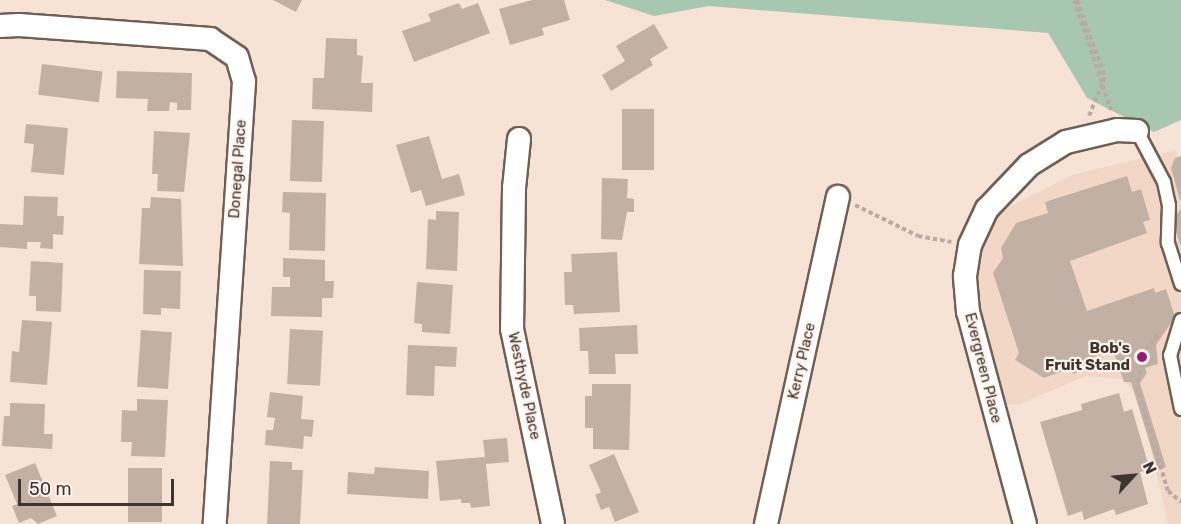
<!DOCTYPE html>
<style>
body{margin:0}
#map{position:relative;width:1181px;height:524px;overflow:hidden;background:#f7e2d6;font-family:Rubik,sans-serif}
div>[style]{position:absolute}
.built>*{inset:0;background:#f2d7c6}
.green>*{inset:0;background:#a8c7b1}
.building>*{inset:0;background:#c3b0a4;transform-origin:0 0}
.path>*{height:4px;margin-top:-2px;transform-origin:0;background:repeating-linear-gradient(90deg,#bbaaa1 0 4.5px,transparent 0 7.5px)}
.roads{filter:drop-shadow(2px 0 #705f54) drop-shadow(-2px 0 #705f54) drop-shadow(0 2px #705f54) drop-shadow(0 -2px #705f54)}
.service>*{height:12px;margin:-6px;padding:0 6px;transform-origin:6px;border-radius:6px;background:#fff}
.minor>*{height:22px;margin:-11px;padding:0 11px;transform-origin:11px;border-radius:11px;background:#fff}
.dots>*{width:16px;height:16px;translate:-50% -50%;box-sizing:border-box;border:3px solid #fef2ea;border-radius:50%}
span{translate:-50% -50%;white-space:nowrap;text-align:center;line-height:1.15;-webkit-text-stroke:4.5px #fef2ea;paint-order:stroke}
.street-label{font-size:15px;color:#3d3531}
.poi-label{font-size:15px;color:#3d3531;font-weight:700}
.right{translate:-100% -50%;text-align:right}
.north{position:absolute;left:1103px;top:446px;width:60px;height:60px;-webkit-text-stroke:4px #fef2ea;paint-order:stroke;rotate:64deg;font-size:16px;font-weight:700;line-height:24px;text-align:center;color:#3d3531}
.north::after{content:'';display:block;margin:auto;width:21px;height:27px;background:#3d3531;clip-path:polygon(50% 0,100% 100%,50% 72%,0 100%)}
.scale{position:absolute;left:18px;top:479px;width:156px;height:27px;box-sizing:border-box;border:3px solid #3d3531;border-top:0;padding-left:8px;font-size:18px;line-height:21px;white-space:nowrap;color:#3d3531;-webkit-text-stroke:4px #fef2ea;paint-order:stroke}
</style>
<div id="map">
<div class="built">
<div style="clip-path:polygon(1176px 150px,1181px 164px,1181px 524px,1168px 524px,1142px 412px,1132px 389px,1121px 379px,1086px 376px,1020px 404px,1006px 405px,988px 364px,965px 276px,986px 219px,1072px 175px)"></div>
</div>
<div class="green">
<div style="clip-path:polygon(605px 0,1181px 0,1181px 120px,1154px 132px,1087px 98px,1048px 33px,709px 6px,654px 16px)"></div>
</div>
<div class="building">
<div style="clip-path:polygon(273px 0,302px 0,296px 12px)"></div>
<div style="clip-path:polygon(532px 0,564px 0,570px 20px,542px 28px,544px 35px,510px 45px,499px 9px)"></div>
<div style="clip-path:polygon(459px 3px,462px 9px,478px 3px,490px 33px,414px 62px,402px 31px,431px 21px,428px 14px)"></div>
<div style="clip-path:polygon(654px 24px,668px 48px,650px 59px,653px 65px,611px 91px,602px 75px,625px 61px,616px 46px)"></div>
<div style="clip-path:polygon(326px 38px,357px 39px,357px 55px,363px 56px,361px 83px,373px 83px,372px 112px,312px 109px,313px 78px,324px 78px)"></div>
<div style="left:42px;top:64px;width:61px;height:31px;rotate:7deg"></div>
<div style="clip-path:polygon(117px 71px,192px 73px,191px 110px,177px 110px,177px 103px,170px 102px,169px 111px,147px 111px,148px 99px,116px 98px)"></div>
<div style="left:622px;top:109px;width:32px;height:61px"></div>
<div style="left:292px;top:120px;width:32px;height:61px;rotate:2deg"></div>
<div style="clip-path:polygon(26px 124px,68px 128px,64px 175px,31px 172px,34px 144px,24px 143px)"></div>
<div style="clip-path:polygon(154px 131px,190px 133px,184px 192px,157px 191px,158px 174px,152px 174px)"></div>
<div style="clip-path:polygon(429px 136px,442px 179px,459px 174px,465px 195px,426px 206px,421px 190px,411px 193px,396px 145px)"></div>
<div style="clip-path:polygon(1181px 156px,1181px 200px,1180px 200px,1171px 168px,1175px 158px)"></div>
<div style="clip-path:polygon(1127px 176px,1132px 192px,1141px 189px,1150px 220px,1143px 222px,1147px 233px,1070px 261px,1087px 311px,1154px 288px,1155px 293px,1166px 289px,1175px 317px,1156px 345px,1158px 364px,1145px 368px,1147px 373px,1140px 383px,1166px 467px,1158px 470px,1131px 382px,1124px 382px,1113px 350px,1086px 360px,1089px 368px,1073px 374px,1071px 368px,1044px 378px,1015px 360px,1019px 353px,993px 273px,1003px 258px,1001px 248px,1016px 223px,1048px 213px,1045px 202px)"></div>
<div style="clip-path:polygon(602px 178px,628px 179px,627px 198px,634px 199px,634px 212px,627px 212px,622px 240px,601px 239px)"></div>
<div style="clip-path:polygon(283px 192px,326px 193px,325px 251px,289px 250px,290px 213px,282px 212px)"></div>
<div style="clip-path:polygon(24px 196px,58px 197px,57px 216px,64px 216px,63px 235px,53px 234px,53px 249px,40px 248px,41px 242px,27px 242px,27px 249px,0 247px,0 224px,23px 225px)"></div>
<div style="clip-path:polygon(151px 197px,181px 199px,183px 266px,139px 264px,142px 208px,150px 208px)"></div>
<div style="clip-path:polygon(1181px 209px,1181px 247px,1172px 220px)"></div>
<div style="clip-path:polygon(436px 211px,459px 212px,457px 271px,426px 269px,428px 219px,436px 220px)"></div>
<div style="clip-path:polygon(617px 252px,620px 312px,574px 314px,573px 305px,565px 305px,564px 272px,572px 272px,571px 254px)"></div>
<div style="clip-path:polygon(283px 258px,325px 260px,325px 281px,334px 281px,333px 298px,322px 298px,322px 317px,271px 316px,272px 287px,290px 287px,290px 277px,283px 277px)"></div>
<div style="clip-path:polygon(31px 261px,63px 263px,61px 312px,36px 311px,36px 296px,29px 296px)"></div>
<div style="clip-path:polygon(144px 270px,181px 271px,180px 309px,161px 308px,161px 315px,143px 314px)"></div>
<div style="clip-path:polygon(417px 282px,453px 285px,450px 334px,422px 332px,422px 324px,414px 323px)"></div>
<div style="clip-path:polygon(22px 320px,52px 322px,47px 385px,10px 382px,12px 351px,19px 352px)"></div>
<div style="clip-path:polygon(637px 325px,638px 354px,615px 354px,616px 374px,589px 374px,588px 351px,580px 351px,579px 328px)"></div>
<div style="left:290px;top:329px;width:33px;height:55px;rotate:3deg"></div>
<div style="left:141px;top:330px;width:31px;height:57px;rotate:4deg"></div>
<div style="clip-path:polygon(408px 345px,457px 347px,456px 367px,435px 366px,434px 396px,406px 395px)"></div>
<div style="clip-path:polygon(592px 384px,631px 384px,629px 450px,593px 449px,593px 428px,585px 428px,585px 396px,592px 396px)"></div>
<div style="clip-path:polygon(270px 392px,303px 396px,301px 419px,314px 420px,312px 437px,304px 436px,303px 449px,265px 445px,266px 430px,273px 430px,275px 418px,267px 417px)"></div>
<div style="clip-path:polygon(1119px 393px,1124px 412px,1132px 409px,1150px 470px,1140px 472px,1148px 504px,1116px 515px,1114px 509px,1084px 520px,1082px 511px,1068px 516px,1040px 422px,1082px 410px,1081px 404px)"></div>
<div style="clip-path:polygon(137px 399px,168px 400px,165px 457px,131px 456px,132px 442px,121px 442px,122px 410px,137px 411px)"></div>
<div style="clip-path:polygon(10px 403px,45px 404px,44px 434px,53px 434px,52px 449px,2px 446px,4px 416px,10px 416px)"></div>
<div style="clip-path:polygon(507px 438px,509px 462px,486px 464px,490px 506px,471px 508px,470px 503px,461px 503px,461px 499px,440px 501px,436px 461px,485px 457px,483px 440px)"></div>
<div style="clip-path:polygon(614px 454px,639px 512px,615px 522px,609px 507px,601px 510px,595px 495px,601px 492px,589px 465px)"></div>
<div style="clip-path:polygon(270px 461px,292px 462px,292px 470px,303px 470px,300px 524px,267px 524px)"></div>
<div style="clip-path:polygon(35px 463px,57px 516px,38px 524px,31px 518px,19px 523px,12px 506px,17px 504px,5px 475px)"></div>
<div style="clip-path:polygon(375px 467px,429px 471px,428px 499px,347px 494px,348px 472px,374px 474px)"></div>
<div style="left:128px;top:468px;width:34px;height:54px"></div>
</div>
<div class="path">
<div style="left:1074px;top:0;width:116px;rotate:71.4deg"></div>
<div style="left:1077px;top:0;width:82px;rotate:70deg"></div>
<div style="left:1105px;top:77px;width:42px;rotate:112.3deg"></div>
<div style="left:855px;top:205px;width:70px;rotate:26.2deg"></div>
<div style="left:918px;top:236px;width:34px;rotate:10deg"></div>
<div style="left:1158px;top:335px;width:18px;rotate:131deg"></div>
<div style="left:1146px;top:349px;width:38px;rotate:104deg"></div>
<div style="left:1137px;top:386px;width:109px;rotate:73.6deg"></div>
<div style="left:1168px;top:491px;width:17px;rotate:40deg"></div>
</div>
<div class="roads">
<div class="service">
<div style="left:1137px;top:131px;width:58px;rotate:62.1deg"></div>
<div style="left:1164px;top:182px;width:24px;rotate:78deg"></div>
<div style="left:1169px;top:205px;width:38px;rotate:92deg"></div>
<div style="left:1168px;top:243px;width:43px;rotate:72.4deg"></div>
<div style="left:1181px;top:320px;width:37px;rotate:107deg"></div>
<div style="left:1170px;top:355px;width:55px;rotate:78.5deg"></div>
</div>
<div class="minor">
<div style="left:0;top:26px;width:19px;rotate:-3deg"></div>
<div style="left:19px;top:25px;width:192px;rotate:4.2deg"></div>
<div style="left:210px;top:39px;width:32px;rotate:34deg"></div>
<div style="left:237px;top:57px;width:26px;rotate:74deg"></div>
<div style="left:244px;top:82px;width:443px;rotate:93.8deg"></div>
<div style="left:519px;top:139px;width:49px;rotate:95.8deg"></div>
<div style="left:514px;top:188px;width:141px;rotate:90.8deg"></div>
<div style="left:512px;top:329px;width:199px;rotate:78.1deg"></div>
<div style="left:766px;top:524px;width:335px;rotate:-77.6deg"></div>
<div style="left:1025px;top:524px;width:220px;rotate:-105deg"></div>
<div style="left:968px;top:312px;width:36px;rotate:-95deg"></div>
<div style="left:965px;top:276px;width:31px;rotate:-81deg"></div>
<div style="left:970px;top:245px;width:40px;rotate:-65deg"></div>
<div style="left:987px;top:209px;width:61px;rotate:-46.3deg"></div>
<div style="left:1029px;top:165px;width:44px;rotate:-31.9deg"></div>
<div style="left:1066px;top:142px;width:52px;rotate:-13.2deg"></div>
<div style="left:1117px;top:130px;width:20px;rotate:3deg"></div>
</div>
</div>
<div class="dots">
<div style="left:1142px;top:357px;background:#911c7b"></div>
</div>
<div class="street-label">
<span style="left:238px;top:169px;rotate:-86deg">Donegal Place</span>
<span style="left:802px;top:361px;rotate:-77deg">Kerry Place</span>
<span style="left:983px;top:368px;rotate:76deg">Evergreen Place</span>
<span style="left:524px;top:386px;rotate:78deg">Westhyde Place</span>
</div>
<div class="poi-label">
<span class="right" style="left:1130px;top:357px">Bob's<br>Fruit Stand</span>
</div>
<div class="north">N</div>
<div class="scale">50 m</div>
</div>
